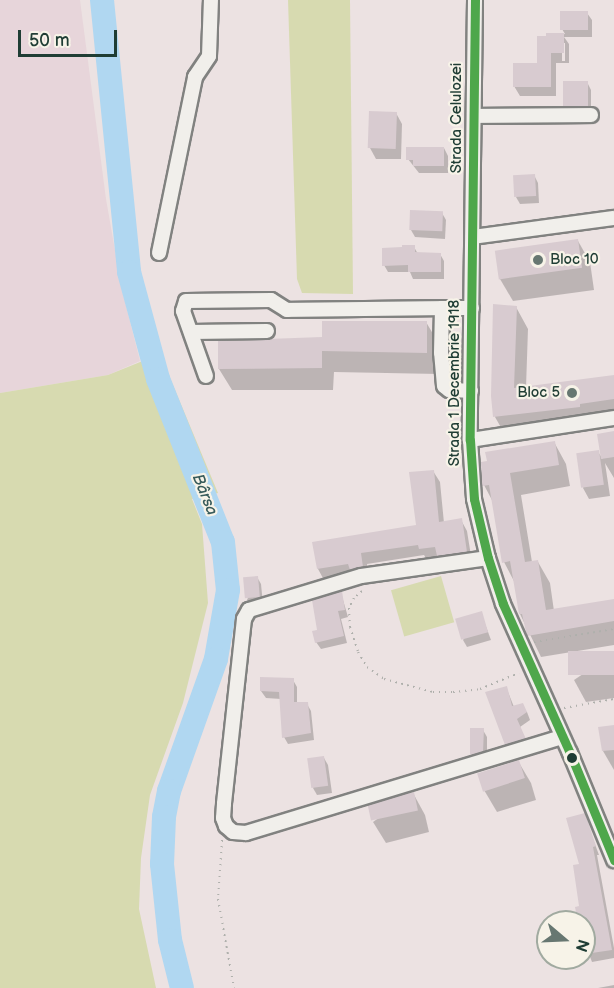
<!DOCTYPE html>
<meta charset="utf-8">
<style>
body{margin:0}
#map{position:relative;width:614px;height:988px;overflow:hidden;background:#ece2e2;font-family:"Balsamiq Sans",sans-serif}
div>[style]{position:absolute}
.built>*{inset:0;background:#e7d5da}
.green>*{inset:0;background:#d7dab0;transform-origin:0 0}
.shadow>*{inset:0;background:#0003}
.river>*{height:24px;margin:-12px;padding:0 12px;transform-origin:12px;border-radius:12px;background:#b0d7f1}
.building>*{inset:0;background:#d8cbd0;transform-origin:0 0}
.path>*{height:2px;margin-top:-1px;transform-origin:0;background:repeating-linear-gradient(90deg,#afb0ac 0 1.5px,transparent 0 6px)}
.roads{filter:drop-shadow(2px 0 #818280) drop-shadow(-2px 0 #818280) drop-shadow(0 2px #818280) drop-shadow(0 -2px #818280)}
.minor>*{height:14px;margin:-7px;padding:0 7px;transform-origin:7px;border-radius:7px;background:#f1efeb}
.bus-1>*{height:9px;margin:-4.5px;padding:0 4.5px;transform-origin:4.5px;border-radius:4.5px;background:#4ea74b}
.dots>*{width:16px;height:16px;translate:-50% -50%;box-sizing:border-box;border:3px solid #f7f3e8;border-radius:50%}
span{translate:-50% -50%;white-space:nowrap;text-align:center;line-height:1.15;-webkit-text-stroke:4.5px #f7f3e8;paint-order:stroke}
.street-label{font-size:15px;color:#1f3d34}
.poi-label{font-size:15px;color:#1f3d34}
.left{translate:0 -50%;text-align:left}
.right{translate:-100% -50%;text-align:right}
.water-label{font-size:16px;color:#375b5b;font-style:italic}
.north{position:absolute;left:536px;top:910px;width:60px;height:60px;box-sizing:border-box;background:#f7f3e8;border:2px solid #a1aaa0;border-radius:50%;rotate:109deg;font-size:16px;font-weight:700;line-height:24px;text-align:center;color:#1f3d34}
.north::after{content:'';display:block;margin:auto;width:21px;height:27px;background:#677771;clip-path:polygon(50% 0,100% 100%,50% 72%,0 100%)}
.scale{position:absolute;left:18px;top:30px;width:99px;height:27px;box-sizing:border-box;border:3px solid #1f3d34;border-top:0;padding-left:8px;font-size:18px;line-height:21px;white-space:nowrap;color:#1f3d34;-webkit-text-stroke:4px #f7f3e8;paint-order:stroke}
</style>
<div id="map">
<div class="built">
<div style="clip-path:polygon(0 0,80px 0,106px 199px,122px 290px,140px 361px,108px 375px,0 393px)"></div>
</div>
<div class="green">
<div style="clip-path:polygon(288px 0,350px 0,353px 294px,302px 293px,297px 279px)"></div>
<div style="clip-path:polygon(160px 354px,218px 493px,192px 499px,202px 524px,208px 603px,183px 703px,150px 795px,141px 858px,139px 909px,156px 988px,0 988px,0 393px,108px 375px)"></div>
<div style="left:441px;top:576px;width:48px;height:52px;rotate:74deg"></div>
</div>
<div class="shadow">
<div style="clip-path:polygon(evenodd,587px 13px,592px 20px,592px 37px,564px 37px,569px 44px,569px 63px,556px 63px,556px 96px,520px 96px,514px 86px,539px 65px,539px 37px,565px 34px,562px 29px,587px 13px,562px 43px,565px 43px,565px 61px,562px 61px,562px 43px)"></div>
<div style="clip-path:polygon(587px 82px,591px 90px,591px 113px,568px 113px,564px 106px)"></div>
<div style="clip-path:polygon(396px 113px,402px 124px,401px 159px,376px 159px,370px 148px)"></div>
<div style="clip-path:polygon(444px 148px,448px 156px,448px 173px,419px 173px,408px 159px)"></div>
<div style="clip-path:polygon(534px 175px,538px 183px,539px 203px,520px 204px,516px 197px)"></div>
<div style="clip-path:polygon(442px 213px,446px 220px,445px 239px,415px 237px,411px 230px)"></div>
<div style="clip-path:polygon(578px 241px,590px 262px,594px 290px,513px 301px,500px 279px)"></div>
<div style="clip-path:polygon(414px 247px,418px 254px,440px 254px,444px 261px,444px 279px,413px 279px,410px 272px,388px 272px,384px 265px)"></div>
<div style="clip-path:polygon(516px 307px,528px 329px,526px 388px,614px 377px,614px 423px,507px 438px,495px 417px)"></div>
<div style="clip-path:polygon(426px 322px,439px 344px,438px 374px,334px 372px,333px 390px,232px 390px,219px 369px,324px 338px)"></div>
<div style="clip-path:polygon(614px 433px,614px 478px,605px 463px,610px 496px,589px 499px,583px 488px,598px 452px,603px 459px,599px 435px)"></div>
<div style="clip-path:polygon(554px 442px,566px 464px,570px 486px,521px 495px,532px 562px,538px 562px,550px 583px,554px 611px,614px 601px,614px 645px,541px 657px,520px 614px,515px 583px,504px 562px,493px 502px,484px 485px)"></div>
<div style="clip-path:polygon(433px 471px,440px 482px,444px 523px,461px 520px,467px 531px,472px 562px,444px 566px,439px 558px,427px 560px,424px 555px,367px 564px,369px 577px,353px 575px,324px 580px,318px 569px,314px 543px,417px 527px)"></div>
<div style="clip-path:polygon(257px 577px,261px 584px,263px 604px,251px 607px,247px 600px)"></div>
<div style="clip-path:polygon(341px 593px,348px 617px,341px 619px,347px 643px,321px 649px,316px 642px,319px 631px)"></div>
<div style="clip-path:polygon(481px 613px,491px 640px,467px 647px,463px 640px)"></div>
<div style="clip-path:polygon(614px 653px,614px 698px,586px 702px,574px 680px)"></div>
<div style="clip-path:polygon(262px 679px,293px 680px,297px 687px,297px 704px,307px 704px,311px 711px,314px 740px,288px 744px,284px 737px,281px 699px,266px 698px,261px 691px)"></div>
<div style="clip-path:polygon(506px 687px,514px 707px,527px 712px,530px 720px,520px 727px,528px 746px,511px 752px,506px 744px)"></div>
<div style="clip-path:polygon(614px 727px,614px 770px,603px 751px,600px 729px)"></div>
<div style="clip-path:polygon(483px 730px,487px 737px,487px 759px,476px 761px,471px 753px)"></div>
<div style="clip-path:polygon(324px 758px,328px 765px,332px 793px,317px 795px,313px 788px)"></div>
<div style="clip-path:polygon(518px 761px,531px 783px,536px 800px,497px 812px,484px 790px)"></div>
<div style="clip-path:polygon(413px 793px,425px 815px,429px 832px,386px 843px,373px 822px)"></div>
<div style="clip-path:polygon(584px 815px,599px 855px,597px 855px,614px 948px,614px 958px,592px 962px,584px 941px,584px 922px,580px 922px)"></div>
<div style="clip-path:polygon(614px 985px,614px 988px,598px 988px)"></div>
</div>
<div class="river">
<div style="left:102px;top:0;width:273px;rotate:84.3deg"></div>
<div style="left:129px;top:272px;width:111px;rotate:74.8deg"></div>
<div style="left:158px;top:379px;width:175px;rotate:68.3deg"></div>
<div style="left:223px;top:542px;width:48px;rotate:84.1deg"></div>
<div style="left:228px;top:590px;width:70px;rotate:99.9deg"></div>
<div style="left:216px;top:659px;width:140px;rotate:109.6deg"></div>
<div style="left:169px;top:791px;width:26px;rotate:101deg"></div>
<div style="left:164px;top:817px;width:47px;rotate:92.4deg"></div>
<div style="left:162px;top:864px;width:76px;rotate:84deg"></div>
<div style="left:170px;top:940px;width:49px;rotate:76deg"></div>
</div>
<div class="building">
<div style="left:560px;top:11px;width:28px;height:19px"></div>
<div style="clip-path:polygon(546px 33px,564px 33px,564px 53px,551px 53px,551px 87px,513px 87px,513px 63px,537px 63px,537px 36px,546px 36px)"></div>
<div style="left:563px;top:81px;width:25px;height:25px"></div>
<div style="left:369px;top:111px;width:28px;height:37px;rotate:2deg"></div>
<div style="clip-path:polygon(406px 147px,444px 147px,444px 166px,413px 166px,413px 160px,406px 160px)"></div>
<div style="left:535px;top:174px;width:22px;height:22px;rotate:87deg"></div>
<div style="left:410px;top:210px;width:33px;height:20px;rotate:2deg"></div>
<div style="left:578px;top:239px;width:29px;height:84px;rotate:82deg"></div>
<div style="clip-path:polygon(402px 245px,415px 245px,415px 252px,441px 253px,441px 272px,408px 272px,408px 265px,382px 266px,382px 248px,402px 247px)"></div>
<div style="clip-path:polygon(493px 304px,517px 306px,514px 388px,614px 375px,614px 399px,580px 404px,580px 407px,493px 417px,491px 396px)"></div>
<div style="clip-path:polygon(322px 321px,427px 321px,427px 353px,322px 351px,322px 368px,218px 369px,218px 341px,322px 337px)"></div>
<div style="clip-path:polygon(614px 431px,614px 457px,601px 459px,597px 434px)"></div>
<div style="clip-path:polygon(555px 441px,559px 465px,510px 473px,525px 562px,538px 560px,546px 610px,614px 599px,614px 621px,527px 636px,522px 614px,519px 614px,510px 561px,502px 563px,489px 485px,482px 486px,481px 462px,487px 461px,485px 452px)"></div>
<div style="left:599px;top:450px;width:35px;height:23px;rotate:82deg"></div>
<div style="clip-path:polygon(434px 470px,439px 522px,462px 518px,467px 552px,437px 556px,435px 547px,419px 549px,418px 545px,361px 553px,363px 567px,350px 570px,348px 564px,317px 569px,312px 542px,416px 525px,409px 472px)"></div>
<div style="left:258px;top:576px;width:21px;height:15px;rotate:85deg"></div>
<div style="clip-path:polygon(342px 591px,345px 610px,338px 611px,344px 636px,315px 643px,312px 631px,317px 630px,312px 600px)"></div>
<div style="left:482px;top:611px;width:22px;height:28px;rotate:74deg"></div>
<div style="left:614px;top:651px;width:24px;height:46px;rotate:90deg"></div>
<div style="clip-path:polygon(260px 677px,294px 678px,294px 702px,308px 702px,311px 733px,282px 738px,279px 692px,260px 691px)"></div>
<div style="clip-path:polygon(507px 686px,512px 706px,523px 703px,527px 712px,517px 719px,526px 739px,505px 745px,485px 692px)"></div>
<div style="clip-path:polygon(614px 725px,614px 750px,602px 751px,598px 727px)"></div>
<div style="clip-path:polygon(470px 728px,484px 728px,483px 752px,472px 755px,470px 754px)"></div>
<div style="left:324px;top:756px;width:30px;height:17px;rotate:82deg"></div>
<div style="left:519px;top:760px;width:19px;height:44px;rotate:72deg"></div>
<div style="left:414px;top:792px;width:19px;height:48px;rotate:78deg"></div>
<div style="clip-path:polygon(585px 813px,596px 846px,593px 847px,612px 950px,585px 954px,584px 922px,578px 922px,575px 907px,579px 906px,573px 865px,579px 864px,566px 818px)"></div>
</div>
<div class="path">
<div style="left:362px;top:591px;width:11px;rotate:139deg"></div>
<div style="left:354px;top:598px;width:11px;rotate:117deg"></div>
<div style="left:349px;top:608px;width:19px;rotate:87deg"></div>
<div style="left:350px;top:627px;width:26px;rotate:72deg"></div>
<div style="left:358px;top:652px;width:17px;rotate:59deg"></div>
<div style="left:367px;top:667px;width:21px;rotate:35deg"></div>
<div style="left:384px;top:679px;width:51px;rotate:14.9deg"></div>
<div style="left:433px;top:692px;width:20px"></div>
<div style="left:453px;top:692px;width:27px;rotate:-6deg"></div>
<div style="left:480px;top:689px;width:42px;rotate:-22.3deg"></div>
<div style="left:534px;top:642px;width:81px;rotate:-9.2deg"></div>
<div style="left:564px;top:708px;width:51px;rotate:-10.2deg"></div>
<div style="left:222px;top:840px;width:59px;rotate:93.9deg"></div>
<div style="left:218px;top:899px;width:90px;rotate:79.8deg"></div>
</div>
<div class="roads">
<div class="minor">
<div style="left:475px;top:0;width:440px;rotate:90.7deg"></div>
<div style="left:470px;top:440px;width:59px;rotate:86.1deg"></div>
<div style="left:474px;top:499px;width:61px;rotate:76.7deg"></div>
<div style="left:488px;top:558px;width:48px;rotate:71.9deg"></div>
<div style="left:503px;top:604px;width:163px;rotate:65.8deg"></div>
<div style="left:570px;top:753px;width:116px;rotate:67.6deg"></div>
<div style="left:474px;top:116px;width:117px;rotate:-0.5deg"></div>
<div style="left:473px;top:237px;width:142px;rotate:-7.7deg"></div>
<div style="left:159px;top:253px;width:180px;rotate:-78.4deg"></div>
<div style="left:195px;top:77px;width:25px;rotate:-56deg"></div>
<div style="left:209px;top:56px;width:56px;rotate:-88deg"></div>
<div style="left:191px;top:332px;width:76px;rotate:-0.8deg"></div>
<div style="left:206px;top:376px;width:69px;rotate:-109.5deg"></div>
<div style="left:183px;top:311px;width:10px;rotate:-73deg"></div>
<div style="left:186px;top:301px;width:85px;rotate:-0.7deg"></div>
<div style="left:271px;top:300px;width:19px;rotate:32deg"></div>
<div style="left:287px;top:310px;width:155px;rotate:-0.7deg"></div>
<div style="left:471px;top:391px;width:22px;rotate:-177deg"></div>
<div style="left:449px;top:390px;width:6px;rotate:-141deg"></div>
<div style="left:444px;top:386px;width:33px;rotate:-95deg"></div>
<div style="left:441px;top:353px;width:45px;rotate:-88.7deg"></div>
<div style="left:442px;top:308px;width:30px"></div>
<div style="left:470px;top:440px;width:146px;rotate:-8.7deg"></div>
<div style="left:488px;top:558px;width:128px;rotate:171.9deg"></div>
<div style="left:361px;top:576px;width:117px;rotate:163.1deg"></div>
<div style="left:249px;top:610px;width:10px;rotate:119deg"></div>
<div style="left:244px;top:619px;width:186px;rotate:96.2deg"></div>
<div style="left:224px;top:804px;width:14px;rotate:94deg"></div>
<div style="left:223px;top:818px;width:9px;rotate:69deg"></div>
<div style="left:226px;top:826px;width:9px;rotate:41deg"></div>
<div style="left:233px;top:832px;width:13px;rotate:4deg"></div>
<div style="left:246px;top:833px;width:330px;rotate:-16.9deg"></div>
</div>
</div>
<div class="bus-1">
<div style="left:475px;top:0;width:440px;rotate:90.7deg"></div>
<div style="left:470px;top:440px;width:59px;rotate:86.1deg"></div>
<div style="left:474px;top:499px;width:61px;rotate:76.7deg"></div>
<div style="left:488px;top:558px;width:48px;rotate:71.9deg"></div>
<div style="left:503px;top:604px;width:163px;rotate:65.8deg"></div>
<div style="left:570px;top:753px;width:116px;rotate:67.6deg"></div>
</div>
<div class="dots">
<div style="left:538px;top:260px;background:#677771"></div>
<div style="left:572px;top:393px;background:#677771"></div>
<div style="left:572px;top:758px;background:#1f3d34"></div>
</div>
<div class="street-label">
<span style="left:457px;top:118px;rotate:-90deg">Strada Celulozei</span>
<span style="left:455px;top:383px;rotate:-90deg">Strada 1 Decembrie 1918</span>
</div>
<div class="poi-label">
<span class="left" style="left:550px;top:260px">Bloc 10</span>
<span class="right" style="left:560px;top:393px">Bloc 5</span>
</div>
<div class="water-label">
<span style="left:204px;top:495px;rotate:68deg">Bârsa</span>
</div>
<div class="north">N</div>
<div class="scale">50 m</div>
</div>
